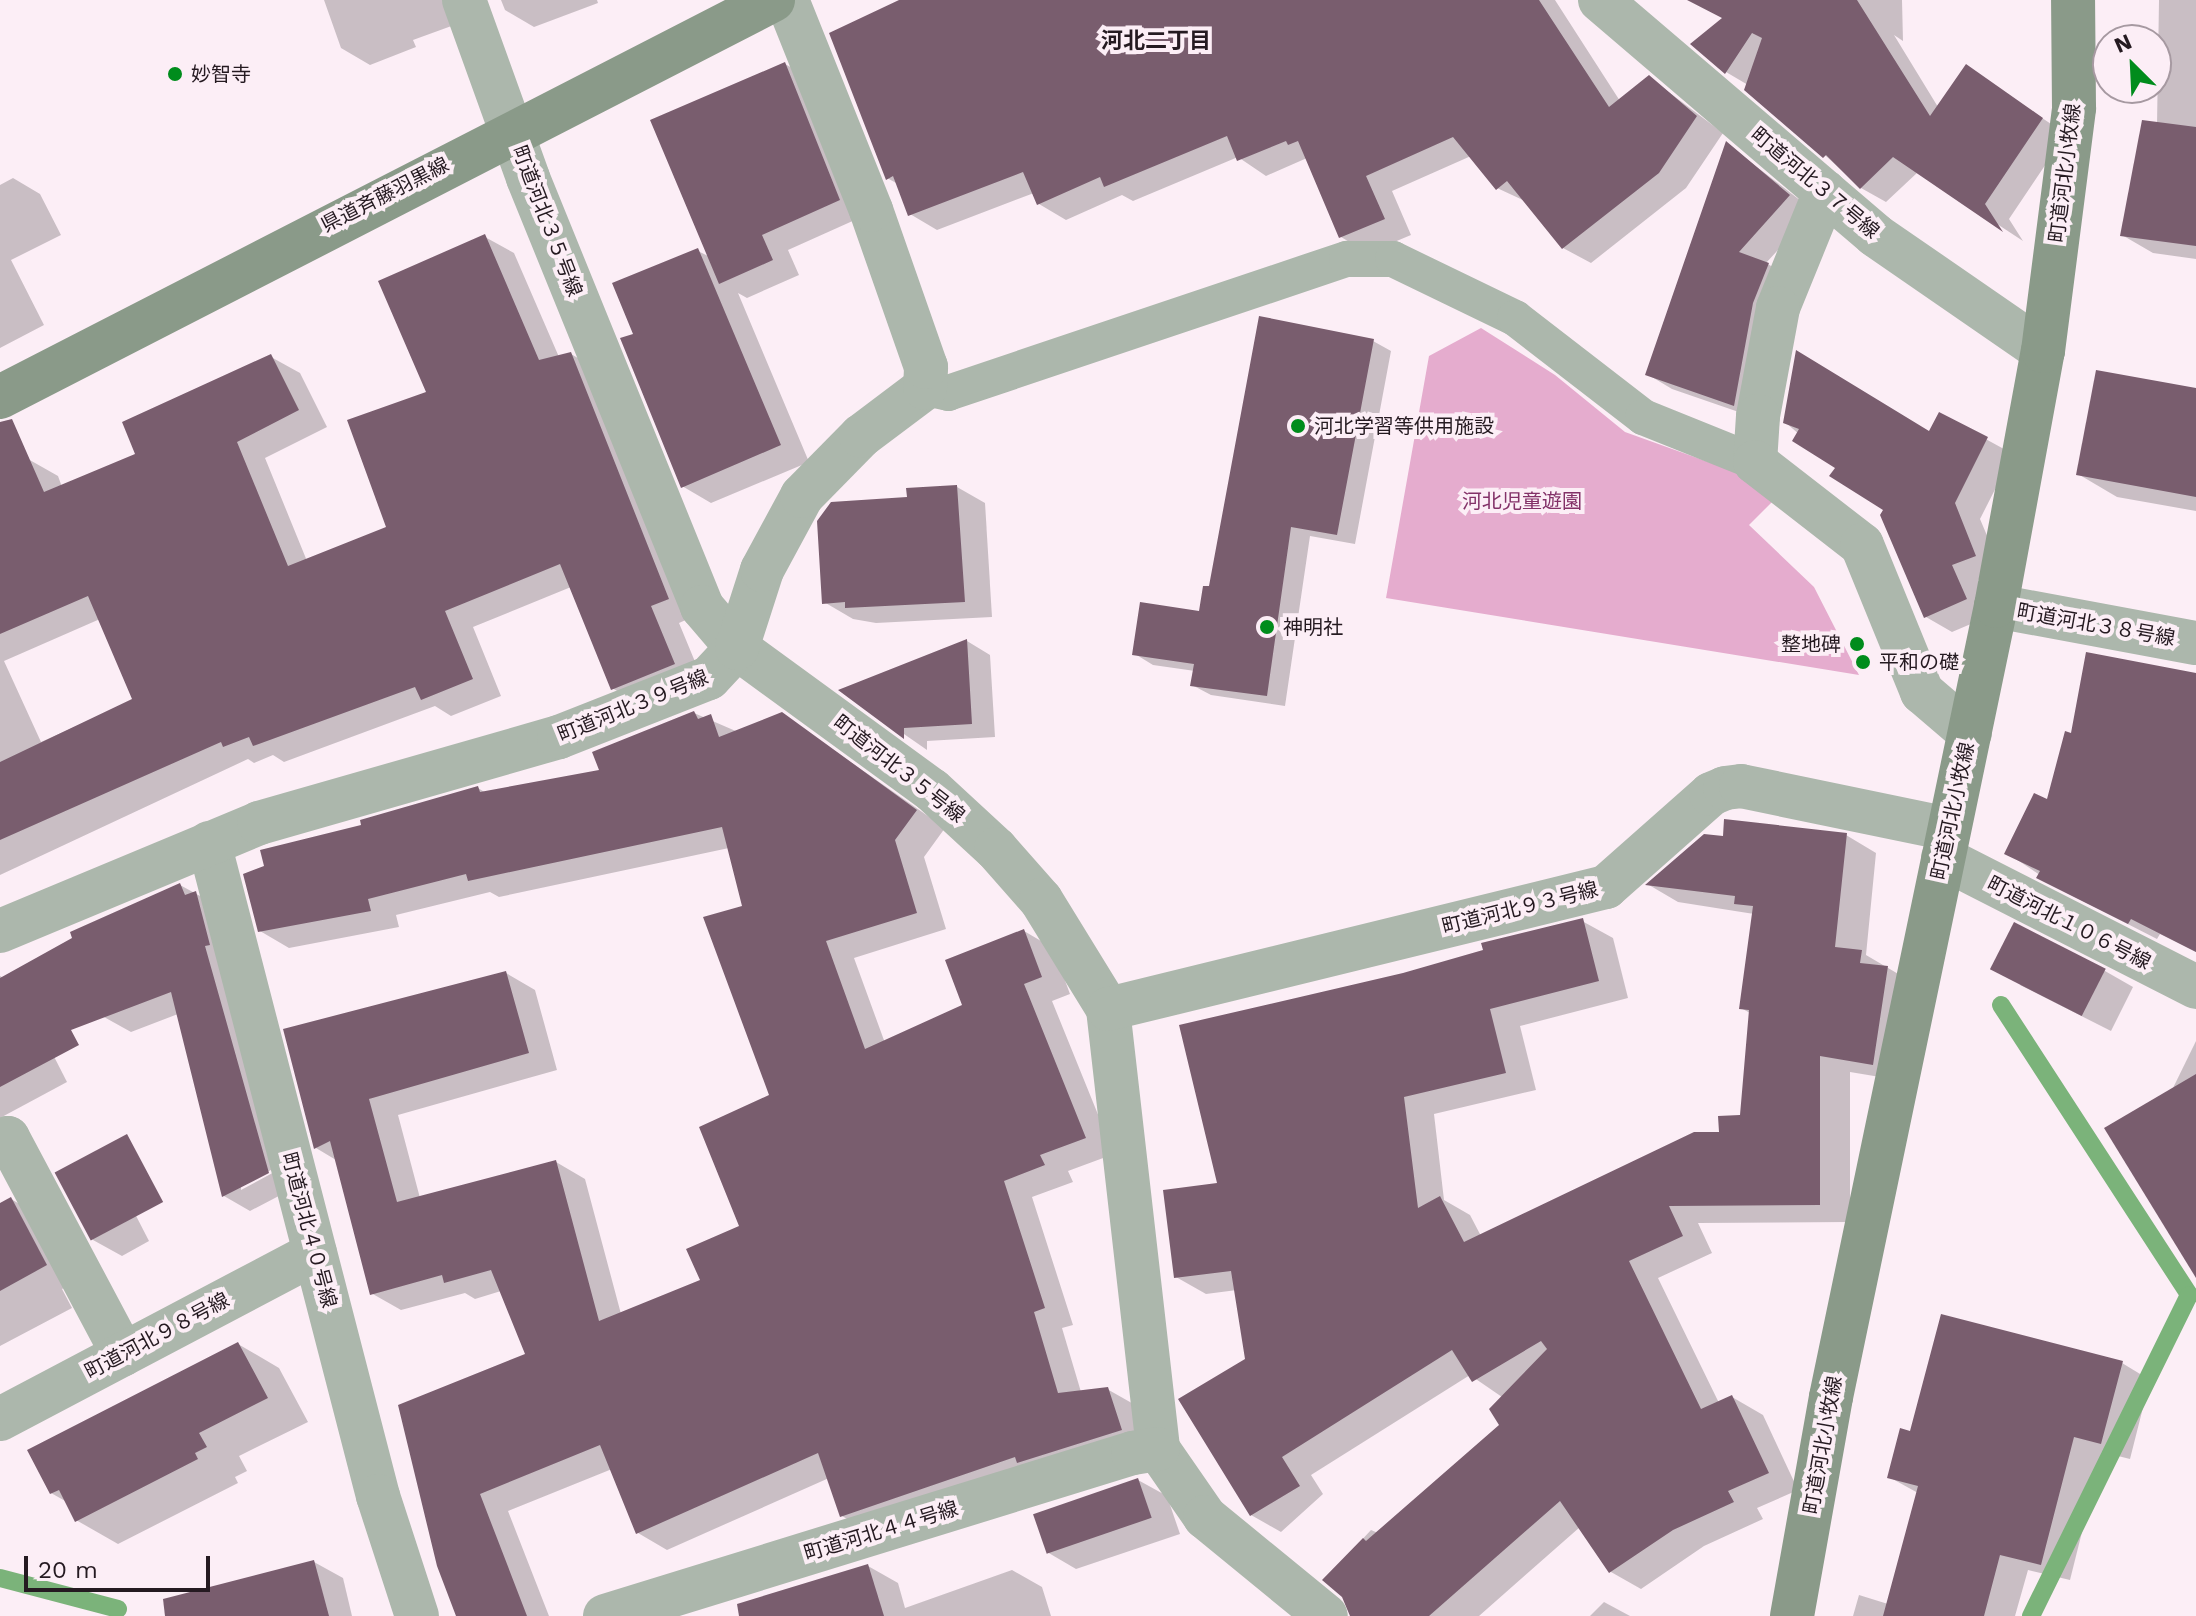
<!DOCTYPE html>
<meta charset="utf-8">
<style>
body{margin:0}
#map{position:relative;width:2196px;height:1616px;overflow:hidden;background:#fceef6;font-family:"Work Sans","Noto Sans JP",sans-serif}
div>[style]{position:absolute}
.green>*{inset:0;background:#e5acce}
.shadow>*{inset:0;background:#0003}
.stream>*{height:18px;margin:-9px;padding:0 9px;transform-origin:9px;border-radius:9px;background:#7bb37a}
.building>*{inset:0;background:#795d6e;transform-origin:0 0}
.lane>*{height:36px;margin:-18px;padding:0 18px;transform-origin:18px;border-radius:18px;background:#acb7ac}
.street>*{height:44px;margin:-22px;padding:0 22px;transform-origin:22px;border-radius:22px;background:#acb7ac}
.secondary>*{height:44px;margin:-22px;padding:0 22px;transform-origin:22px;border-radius:22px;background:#8a9a89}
.dots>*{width:22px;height:22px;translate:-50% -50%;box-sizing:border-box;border:4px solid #fceef6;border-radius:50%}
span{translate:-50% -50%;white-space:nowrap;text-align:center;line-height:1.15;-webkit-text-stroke:8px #fceef6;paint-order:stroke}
.poi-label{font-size:20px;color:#251a21}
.left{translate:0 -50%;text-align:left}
.right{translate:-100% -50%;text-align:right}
.street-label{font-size:20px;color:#251a21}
.park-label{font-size:20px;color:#833168}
.neighbourhood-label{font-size:22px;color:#251a21;font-weight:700}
.north{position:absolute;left:2092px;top:24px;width:80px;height:80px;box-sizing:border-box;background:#fceef6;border:2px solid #a699a1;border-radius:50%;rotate:336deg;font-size:22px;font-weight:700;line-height:32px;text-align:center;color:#251a21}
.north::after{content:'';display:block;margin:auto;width:28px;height:36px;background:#008c1c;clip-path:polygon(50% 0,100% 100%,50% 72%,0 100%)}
.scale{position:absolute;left:24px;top:1556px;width:186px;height:36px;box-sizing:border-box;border:4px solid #251a21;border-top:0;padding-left:10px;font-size:24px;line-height:28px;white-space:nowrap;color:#251a21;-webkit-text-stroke:6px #fceef6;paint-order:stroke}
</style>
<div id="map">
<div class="green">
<div style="clip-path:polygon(1481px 328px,1555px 375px,1625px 432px,1764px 482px,1778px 496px,1749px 525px,1814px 587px,1859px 675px,1386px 598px,1429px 356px)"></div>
</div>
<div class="shadow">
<div style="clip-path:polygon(324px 0,474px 0,468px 20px,413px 40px,416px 47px,370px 65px,341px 48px)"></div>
<div style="clip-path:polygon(501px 0,597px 0,598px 3px,534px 27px,505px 10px)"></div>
<div style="clip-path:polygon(904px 0,1555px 0,1620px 101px,1650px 78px,1723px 133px,1686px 188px,1591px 263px,1563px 248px,1527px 202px,1497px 188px,1471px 156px,1392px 191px,1411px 235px,1368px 253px,1341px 237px,1307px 158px,1266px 176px,1238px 157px,1133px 201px,1122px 195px,1066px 220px,1039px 204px,1034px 193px,937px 230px,910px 214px,898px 184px,887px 178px)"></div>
<div style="clip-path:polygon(1732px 0,1902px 0,1903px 41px,1894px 35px,1938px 107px,1966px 67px,2066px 134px,2009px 219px,2023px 241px,1918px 172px,1886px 202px,1861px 188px,1748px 85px,1726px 72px,1725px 18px)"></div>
<div style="clip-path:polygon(2159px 0,2196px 0,2196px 259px,2153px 253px,2122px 235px,2157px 124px)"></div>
<div style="clip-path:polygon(785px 64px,812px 79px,866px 215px,788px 250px,799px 275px,747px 298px,738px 293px,809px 462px,711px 503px,682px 486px,635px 336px,698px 251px,710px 257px)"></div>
<div style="clip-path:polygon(1727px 144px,1814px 211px,1766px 263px,1793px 279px,1759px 419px,1672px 389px,1647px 374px)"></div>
<div style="clip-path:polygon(13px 178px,40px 194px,61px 235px,11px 260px,44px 325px,0 348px,0 185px)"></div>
<div style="clip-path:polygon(evenodd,485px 237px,514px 253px,559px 357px,571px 354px,600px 371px,697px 615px,679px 623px,703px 681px,642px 705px,612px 688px,571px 587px,473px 627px,501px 696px,451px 716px,435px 706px,284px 762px,273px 755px,254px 763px,248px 759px,0 875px,0 472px,28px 459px,58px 476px,62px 487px,137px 455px,271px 357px,300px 373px,327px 427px,265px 458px,307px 561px,389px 528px,428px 393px,485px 237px,100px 619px,134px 700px,41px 742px,4px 661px,100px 619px)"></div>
<div style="clip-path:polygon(1373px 341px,1391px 351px,1355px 544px,1310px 536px,1285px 706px,1211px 695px,1192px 685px,1195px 671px,1153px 665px,1135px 654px,1201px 613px,1210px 589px)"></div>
<div style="clip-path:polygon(2196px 390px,2196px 511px,2117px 497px,2078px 474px)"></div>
<div style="clip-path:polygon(1940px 414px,2013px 454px,1980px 519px,2002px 571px,1978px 580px,1992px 615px,1952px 632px,1926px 617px,1886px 510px,1785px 422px,1930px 433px)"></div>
<div style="clip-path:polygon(957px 487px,985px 503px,992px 617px,876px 623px,853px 619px,824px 602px)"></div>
<div style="clip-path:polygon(967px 641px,990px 655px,995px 737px,927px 741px,927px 750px,842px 691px)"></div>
<div style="clip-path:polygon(2196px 677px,2196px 952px,2160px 934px,2157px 939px,2067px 893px,2007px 853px,2048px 802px,2073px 735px)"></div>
<div style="clip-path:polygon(694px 713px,738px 732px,782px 714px,945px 828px,924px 857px,946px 929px,854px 958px,885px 1043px,965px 1006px,1024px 931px,1053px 948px,1070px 994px,1052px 1001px,1114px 1154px,1068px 1171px,1073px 1182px,1032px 1197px,1073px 1325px,1062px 1328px,1081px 1392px,1107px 1389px,1137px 1406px,1151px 1447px,871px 1533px,842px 1516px,829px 1478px,667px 1550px,638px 1533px,612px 1469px,508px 1511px,549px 1616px,458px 1616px,439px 1565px,527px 1355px,501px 1291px,475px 1299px,465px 1293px,401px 1310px,371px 1293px,336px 1160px,316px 1148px,506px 973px,535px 990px,557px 1070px,398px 1115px,420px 1198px,556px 1162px,585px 1179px,621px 1314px,703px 1281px,741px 1227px,772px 1097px,744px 908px,729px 848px,499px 897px,490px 892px,396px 915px,399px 927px,289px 948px,260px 931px,364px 827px,478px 788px,486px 793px,602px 772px)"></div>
<div style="clip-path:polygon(1846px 835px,1876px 853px,1866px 955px,1917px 985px,1904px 1081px,1850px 1072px,1850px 1222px,1698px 1223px,1712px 1253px,1658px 1278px,1719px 1403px,1732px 1397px,1763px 1415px,1798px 1490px,1757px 1508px,1763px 1519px,1704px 1546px,1641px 1589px,1611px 1572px,1580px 1527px,1479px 1616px,1402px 1616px,1343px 1560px,1371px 1530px,1378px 1533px,1501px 1425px,1502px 1397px,1470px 1375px,1311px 1475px,1323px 1494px,1281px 1532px,1251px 1515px,1247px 1360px,1237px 1290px,1206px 1294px,1176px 1277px,1219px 1185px,1404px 975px,1582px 921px,1613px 938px,1628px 998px,1520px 1026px,1536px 1090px,1434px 1114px,1444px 1200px,1470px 1215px,1481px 1236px,1721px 1134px,1742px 1117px,1750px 1013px,1741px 1008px,1754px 914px,1678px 902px,1649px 885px,1725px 838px)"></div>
<div style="clip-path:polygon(evenodd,180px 885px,222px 908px,294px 1188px,250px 1211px,224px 1196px,178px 1014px,131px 1032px,104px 1017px,180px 885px,277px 1167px,278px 1170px,241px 1190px,241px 1185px,277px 1167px)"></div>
<div style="clip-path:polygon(2105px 971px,2133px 987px,2111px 1031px,2020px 985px)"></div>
<div style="clip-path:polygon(0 976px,18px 986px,67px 1082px,0 1118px)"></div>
<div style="clip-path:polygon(2196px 1041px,2196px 1242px,2172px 1090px)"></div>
<div style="clip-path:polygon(58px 1174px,115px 1175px,149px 1241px,122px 1256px,93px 1240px)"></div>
<div style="clip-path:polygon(11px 1199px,40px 1216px,75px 1282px,62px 1289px,72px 1308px,0 1346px,0 1205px)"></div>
<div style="clip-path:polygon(238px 1344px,279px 1368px,308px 1422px,239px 1456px,247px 1471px,235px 1477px,238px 1483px,118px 1544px,76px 1520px,67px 1502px,51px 1493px)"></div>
<div style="clip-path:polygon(2122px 1363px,2150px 1380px,2130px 1459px,2102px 1452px,2070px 1580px,2028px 1570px,2015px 1616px,1853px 1616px,1859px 1595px,1888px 1604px,1918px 1493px,1889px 1477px,1911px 1433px)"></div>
<div style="clip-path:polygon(1138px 1480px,1167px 1496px,1180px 1534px,1076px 1569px,1047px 1552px)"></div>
<div style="clip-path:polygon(314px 1562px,343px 1578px,352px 1616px,183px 1616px)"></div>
<div style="clip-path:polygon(868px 1566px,898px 1583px,905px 1608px,1012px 1570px,1042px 1587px,1051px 1616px,762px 1616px)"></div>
<div style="clip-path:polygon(1604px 1602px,1630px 1616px,1590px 1616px)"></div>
</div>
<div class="stream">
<div style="left:2001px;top:1005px;width:346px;rotate:57deg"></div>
<div style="left:2189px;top:1295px;width:358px;rotate:116.2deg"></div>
<div style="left:0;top:1578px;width:122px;rotate:14.7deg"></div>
</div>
<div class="building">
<div style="clip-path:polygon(899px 0,1539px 0,1609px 107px,1649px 75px,1697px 116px,1659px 173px,1562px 249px,1507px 181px,1496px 190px,1453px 137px,1366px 176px,1385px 219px,1339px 238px,1298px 141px,1288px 145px,1286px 141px,1237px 161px,1227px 136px,1104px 187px,1100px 177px,1037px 205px,1023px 172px,908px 216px,893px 176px,886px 180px,829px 33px)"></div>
<div style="clip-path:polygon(1687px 0,1857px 0,1930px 116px,1966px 64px,2043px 118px,1985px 204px,2003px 232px,1893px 157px,1860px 189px,1826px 155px,1823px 158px,1744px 90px,1762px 38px,1752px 33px,1725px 74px,1690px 44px,1722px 18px)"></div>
<div style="clip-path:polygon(785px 62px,840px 200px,762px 235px,773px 260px,719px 284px,650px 120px)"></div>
<div style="clip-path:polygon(2142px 120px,2196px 127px,2196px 246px,2120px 236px)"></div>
<div style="clip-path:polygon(1726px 141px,1790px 195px,1739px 252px,1769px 263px,1753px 303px,1734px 406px,1645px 375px)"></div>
<div style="clip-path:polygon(485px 234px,539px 360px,571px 352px,669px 599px,651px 606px,675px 664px,611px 690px,560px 564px,445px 611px,473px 679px,421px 700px,415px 687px,253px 746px,249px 737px,223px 747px,221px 742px,0 840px,0 762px,132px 699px,88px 596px,0 634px,0 422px,12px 419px,44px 492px,135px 454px,122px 422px,271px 354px,299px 410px,237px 442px,288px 566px,386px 527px,347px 420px,426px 392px,378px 281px)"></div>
<div style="clip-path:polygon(698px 248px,781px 445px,681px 488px,620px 338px,633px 334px,612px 283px)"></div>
<div style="clip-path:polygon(1259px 316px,1374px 339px,1337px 535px,1291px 527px,1267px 696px,1190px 686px,1194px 664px,1132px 655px,1140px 602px,1199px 611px,1203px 586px,1209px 586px)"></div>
<div style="clip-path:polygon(1796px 350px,1929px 431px,1939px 412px,1988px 437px,1955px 503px,1976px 556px,1952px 565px,1967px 599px,1924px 618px,1880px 515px,1883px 510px,1829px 476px,1835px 468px,1792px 441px,1799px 429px,1783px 423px)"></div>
<div style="clip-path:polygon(2096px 370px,2196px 388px,2196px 497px,2076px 475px)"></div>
<div style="clip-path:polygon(957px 485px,965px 602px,845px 608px,845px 602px,822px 604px,817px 521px,831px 502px,907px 497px,906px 488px)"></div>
<div style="clip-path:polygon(967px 639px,972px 724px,904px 728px,904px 739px,838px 690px)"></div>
<div style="clip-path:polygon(2086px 652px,2196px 673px,2196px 952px,2131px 919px,2128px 924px,2036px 878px,2040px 871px,2004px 854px,2034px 793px,2047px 799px,2065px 731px,2071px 733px)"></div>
<div style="clip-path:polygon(694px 711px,698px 719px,711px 714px,719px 737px,782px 712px,917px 810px,895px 840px,917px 913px,826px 941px,865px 1049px,962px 1005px,945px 960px,1024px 929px,1042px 977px,1024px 984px,1086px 1138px,1040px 1155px,1045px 1165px,1004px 1181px,1045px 1308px,1034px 1312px,1058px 1393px,1108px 1387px,1122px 1430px,1017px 1463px,1015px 1457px,840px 1517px,818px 1453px,636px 1534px,600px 1445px,480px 1494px,527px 1616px,456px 1616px,437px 1566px,398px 1405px,525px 1354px,491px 1270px,444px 1283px,442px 1275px,370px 1295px,330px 1141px,314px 1149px,283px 1029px,506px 971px,529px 1053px,369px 1099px,397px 1202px,556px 1160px,599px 1321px,700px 1280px,686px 1249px,739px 1226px,699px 1127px,769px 1095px,703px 917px,742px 906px,722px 827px,468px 881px,466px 874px,368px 899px,371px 911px,258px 932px,243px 874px,264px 866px,260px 850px,361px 825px,360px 820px,478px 786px,480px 792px,599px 770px,592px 752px)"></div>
<div style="clip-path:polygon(1724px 819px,1847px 833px,1835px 947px,1862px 950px,1860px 963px,1888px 966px,1873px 1065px,1820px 1056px,1820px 1205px,1669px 1206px,1683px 1236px,1629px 1261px,1701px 1409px,1732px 1395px,1769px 1473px,1728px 1491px,1734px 1502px,1673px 1530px,1609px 1573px,1560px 1501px,1429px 1616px,1350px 1616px,1342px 1597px,1322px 1580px,1363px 1538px,1366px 1541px,1499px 1425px,1489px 1409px,1547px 1349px,1541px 1341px,1472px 1382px,1452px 1350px,1282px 1457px,1300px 1486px,1250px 1516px,1178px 1399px,1245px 1359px,1231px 1271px,1174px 1278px,1163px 1190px,1217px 1183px,1179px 1025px,1403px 973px,1483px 950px,1481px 943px,1583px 918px,1599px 981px,1490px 1009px,1506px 1073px,1404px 1097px,1418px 1208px,1440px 1196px,1464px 1242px,1694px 1132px,1719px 1132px,1718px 1116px,1740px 1115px,1749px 1010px,1739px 1009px,1753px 906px,1734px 904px,1735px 896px,1645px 885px,1704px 834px,1723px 836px)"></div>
<div style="clip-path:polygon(180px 883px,185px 895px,196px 891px,210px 945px,205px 946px,269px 1173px,222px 1197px,171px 992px,71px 1030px,79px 1045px,0 1087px,0 978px,72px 938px,70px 932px)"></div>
<div style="left:2014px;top:922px;width:103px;height:53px;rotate:27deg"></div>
<div style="clip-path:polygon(2196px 1074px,2196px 1278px,2104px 1128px)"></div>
<div style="left:127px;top:1134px;width:77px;height:82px;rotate:62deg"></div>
<div style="clip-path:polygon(11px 1197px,47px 1265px,0 1291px,0 1203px)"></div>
<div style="clip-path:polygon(1941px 1314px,2123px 1361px,2101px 1444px,2074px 1437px,2041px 1565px,2000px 1555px,1984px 1616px,1883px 1616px,1918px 1486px,1887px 1478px,1900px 1428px,1910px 1431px)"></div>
<div style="clip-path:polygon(238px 1342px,268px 1398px,199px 1433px,207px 1447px,195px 1453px,198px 1459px,75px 1522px,59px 1490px,50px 1494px,27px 1450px)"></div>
<div style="left:1138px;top:1478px;width:42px;height:111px;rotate:71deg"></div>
<div style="clip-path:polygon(314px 1560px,329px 1616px,165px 1616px,163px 1599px)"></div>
<div style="clip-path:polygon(868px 1564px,884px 1616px,739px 1616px,737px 1604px)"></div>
</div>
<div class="lane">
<div style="left:925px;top:388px;width:24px;rotate:12deg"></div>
<div style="left:948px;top:393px;width:421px;rotate:-18.6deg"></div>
<div style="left:1347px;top:259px;width:46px"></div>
<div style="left:1393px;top:259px;width:136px;rotate:25.8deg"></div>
<div style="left:1515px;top:318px;width:162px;rotate:37.7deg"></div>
<div style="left:1643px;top:417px;width:121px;rotate:21.9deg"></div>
</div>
<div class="street">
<div style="left:464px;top:0;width:189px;rotate:70.2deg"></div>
<div style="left:528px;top:178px;width:463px;rotate:67.9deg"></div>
<div style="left:702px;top:607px;width:54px;rotate:49.5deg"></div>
<div style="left:737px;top:648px;width:241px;rotate:36.1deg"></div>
<div style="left:932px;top:790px;width:87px;rotate:42.7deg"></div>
<div style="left:996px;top:849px;width:68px;rotate:48.6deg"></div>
<div style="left:1041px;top:900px;width:128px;rotate:58.4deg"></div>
<div style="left:1108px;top:1009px;width:443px;rotate:83.5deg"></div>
<div style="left:1158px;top:1449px;width:83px;rotate:55.3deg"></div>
<div style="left:1205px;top:1517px;width:156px;rotate:39.3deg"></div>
<div style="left:1600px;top:0;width:362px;rotate:40.5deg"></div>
<div style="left:1875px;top:235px;width:204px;rotate:34.6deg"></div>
<div style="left:1825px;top:192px;width:125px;rotate:112.1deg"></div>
<div style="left:1778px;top:308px;width:110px;rotate:100.5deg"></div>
<div style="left:1758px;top:416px;width:46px;rotate:93.7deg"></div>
<div style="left:1755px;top:462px;width:135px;rotate:37.8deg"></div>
<div style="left:1862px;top:545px;width:159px;rotate:67.8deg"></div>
<div style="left:1922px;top:692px;width:63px;rotate:40.5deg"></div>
<div style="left:1996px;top:606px;width:203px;rotate:10.5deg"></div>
<div style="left:209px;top:843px;width:675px;rotate:75.49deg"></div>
<div style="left:378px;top:1496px;width:126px;rotate:72deg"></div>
<div style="left:1943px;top:858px;width:284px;rotate:27deg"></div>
<div style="left:0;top:931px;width:281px;rotate:-22.6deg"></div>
<div style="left:259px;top:823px;width:312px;rotate:-16deg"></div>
<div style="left:559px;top:737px;width:161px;rotate:-21.5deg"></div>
<div style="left:709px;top:678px;width:41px;rotate:-47deg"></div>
<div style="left:737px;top:648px;width:82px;rotate:-72.2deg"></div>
<div style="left:762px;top:570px;width:84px;rotate:-61.6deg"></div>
<div style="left:802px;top:496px;width:84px;rotate:-45.5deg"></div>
<div style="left:861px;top:436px;width:80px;rotate:-36.9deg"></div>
<div style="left:925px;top:388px;width:21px;rotate:-87deg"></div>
<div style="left:926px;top:367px;width:166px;rotate:-109.3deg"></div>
<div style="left:871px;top:210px;width:226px;rotate:-111.8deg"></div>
<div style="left:1108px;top:1009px;width:513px;rotate:-13.77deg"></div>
<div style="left:1606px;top:887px;width:140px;rotate:-41.5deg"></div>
<div style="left:1711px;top:794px;width:15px;rotate:-23deg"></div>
<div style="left:1725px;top:788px;width:16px;rotate:-7deg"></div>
<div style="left:1741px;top:786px;width:212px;rotate:11.7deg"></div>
<div style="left:0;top:1142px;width:9px;rotate:-27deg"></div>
<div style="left:8px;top:1138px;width:245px;rotate:62deg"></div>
<div style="left:0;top:1419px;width:356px;rotate:-27.8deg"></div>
<div style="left:605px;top:1616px;width:553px;rotate:-17.16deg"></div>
<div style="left:1133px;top:1453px;width:25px;rotate:-9deg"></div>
</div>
<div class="secondary">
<div style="left:0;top:397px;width:869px;rotate:-27.18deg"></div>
<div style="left:1792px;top:1616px;width:222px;rotate:-79.9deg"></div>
<div style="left:1831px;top:1397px;width:808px;rotate:-78.22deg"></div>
<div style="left:1996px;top:606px;width:259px;rotate:-79.6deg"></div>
<div style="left:2043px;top:351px;width:245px;rotate:-82.7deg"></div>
<div style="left:2074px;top:108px;width:108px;rotate:-90.5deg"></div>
</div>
<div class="dots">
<div style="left:175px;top:74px;background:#008c1c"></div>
<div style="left:1298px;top:426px;background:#008c1c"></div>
<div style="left:1267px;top:627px;background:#008c1c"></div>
<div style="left:1857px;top:644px;background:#008c1c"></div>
<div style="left:1863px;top:662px;background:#008c1c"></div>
</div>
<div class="poi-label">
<span class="left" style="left:191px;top:74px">妙智寺</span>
<span class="left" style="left:1314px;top:426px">河北学習等供用施設</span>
<span class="left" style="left:1283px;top:627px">神明社</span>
<span class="right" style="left:1841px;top:644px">整地碑</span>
<span class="left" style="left:1879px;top:662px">平和の礎</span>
</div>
<div class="street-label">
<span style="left:2065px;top:173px;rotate:-83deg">町道河北小牧線</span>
<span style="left:1815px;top:183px;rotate:40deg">町道河北３７号線</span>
<span style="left:385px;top:195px;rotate:-27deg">県道斉藤羽黒線</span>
<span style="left:547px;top:221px;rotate:69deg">町道河北３５号線</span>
<span style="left:2096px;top:625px;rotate:10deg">町道河北３８号線</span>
<span style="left:633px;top:706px;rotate:-22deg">町道河北３９号線</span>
<span style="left:899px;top:769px;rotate:38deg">町道河北３５号線</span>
<span style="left:1953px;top:811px;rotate:-78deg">町道河北小牧線</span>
<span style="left:1520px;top:908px;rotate:-14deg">町道河北９３号線</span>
<span style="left:2069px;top:923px;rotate:27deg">町道河北１０６号線</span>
<span style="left:309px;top:1230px;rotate:75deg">町道河北４０号線</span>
<span style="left:157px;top:1336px;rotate:-28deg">町道河北９８号線</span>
<span style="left:1823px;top:1445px;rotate:-80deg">町道河北小牧線</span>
<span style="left:881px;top:1531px;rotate:-17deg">町道河北４４号線</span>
</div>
<div class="park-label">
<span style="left:1522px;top:501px">河北児童遊園</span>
</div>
<div class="neighbourhood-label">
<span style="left:1156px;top:41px">河北二丁目</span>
</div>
<div class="north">N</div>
<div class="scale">20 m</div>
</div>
